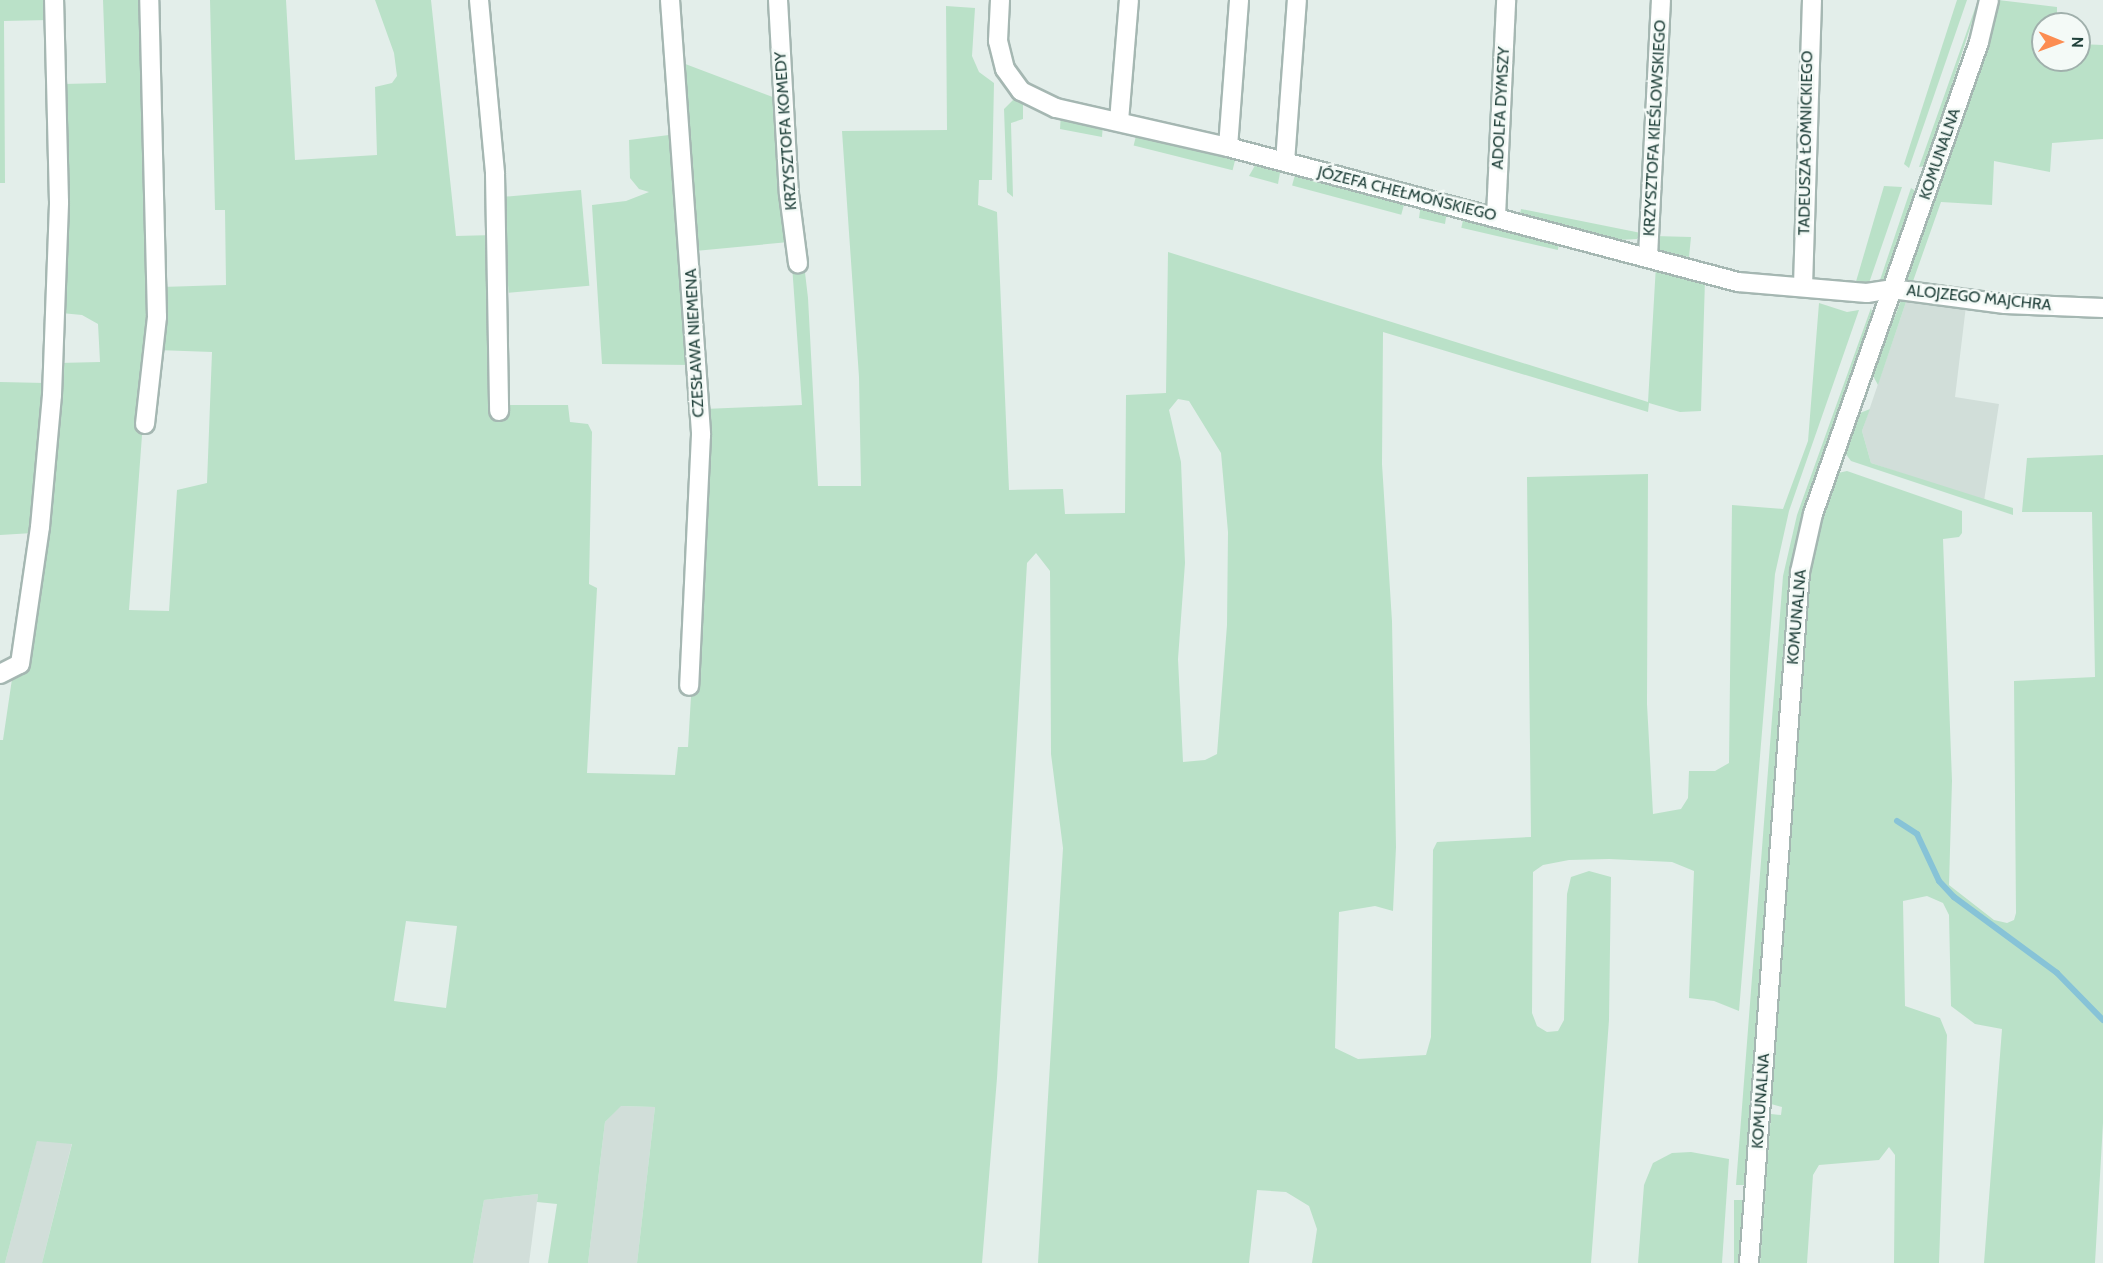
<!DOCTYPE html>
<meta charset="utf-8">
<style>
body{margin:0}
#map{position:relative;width:2103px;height:1263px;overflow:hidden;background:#e3eeea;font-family:Cabin,sans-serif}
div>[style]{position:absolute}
.built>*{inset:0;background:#d1ded9}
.green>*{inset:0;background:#bae1c8;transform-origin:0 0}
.stream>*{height:6px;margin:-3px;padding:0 3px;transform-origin:3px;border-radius:3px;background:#87c3d7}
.roads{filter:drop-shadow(2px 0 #a5b7b2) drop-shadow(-2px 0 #a5b7b2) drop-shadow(0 2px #a5b7b2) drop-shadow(0 -2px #a5b7b2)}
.minor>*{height:18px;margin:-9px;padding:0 9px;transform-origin:9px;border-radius:9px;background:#fff}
span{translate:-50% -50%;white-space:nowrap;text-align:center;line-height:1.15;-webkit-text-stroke:5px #f4faf7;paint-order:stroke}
.street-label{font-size:16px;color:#21413b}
.north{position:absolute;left:2031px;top:12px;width:60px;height:60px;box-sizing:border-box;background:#f4faf7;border:2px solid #a0b0ac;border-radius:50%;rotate:91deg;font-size:16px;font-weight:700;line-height:24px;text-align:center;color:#21413b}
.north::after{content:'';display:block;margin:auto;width:21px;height:27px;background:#fc8d52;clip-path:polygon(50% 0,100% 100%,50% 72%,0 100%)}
</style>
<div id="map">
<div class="built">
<div style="clip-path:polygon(1907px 299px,1966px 306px,1955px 397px,1999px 404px,1984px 501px,1871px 463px,1862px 431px)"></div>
<div style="clip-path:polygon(620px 1106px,655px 1107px,637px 1263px,588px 1263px,605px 1122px)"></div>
<div style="clip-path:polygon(37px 1140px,72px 1143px,42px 1263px,5px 1263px)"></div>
<div style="clip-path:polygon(538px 1194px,529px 1263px,473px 1263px,484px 1200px)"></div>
</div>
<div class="green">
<div style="clip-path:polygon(0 0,47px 0,49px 20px,4px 21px,5px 183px,0 183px)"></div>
<div style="clip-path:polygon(evenodd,103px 0,145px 0,152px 301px,129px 610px,169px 611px,177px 490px,207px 483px,212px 352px,157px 350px,161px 287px,226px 285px,225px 210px,215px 210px,210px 0,286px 0,295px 160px,377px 155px,375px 87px,392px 83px,397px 76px,394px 53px,375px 0,431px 0,456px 236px,494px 235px,503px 405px,568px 405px,570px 422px,588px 424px,592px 432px,589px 584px,597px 588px,587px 773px,675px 775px,678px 747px,688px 747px,705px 460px,704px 409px,802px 405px,792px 265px,804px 264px,808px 298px,818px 486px,861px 486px,859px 377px,842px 131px,947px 130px,946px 6px,975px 8px,972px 56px,979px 72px,994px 83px,992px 180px,979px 180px,978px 205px,997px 212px,1009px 490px,1063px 489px,1065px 514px,1125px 513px,1126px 395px,1166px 393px,1168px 252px,1648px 402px,1656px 265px,1705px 280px,1701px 411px,1680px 412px,1649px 403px,1648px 412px,1383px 332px,1382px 464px,1392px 621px,1396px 847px,1393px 911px,1375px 906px,1339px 912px,1335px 1048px,1358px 1059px,1426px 1055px,1431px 1037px,1433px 850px,1437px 842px,1531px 837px,1527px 477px,1648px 474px,1647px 704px,1653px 814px,1681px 809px,1688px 798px,1689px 771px,1715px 771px,1729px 763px,1732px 505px,1783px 509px,1808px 441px,1819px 303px,1847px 312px,1859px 310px,1789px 511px,1775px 574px,1739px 1011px,1714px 1001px,1689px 998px,1694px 871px,1672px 862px,1609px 859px,1569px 860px,1543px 865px,1533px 872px,1532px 1013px,1537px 1026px,1547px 1032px,1558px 1031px,1564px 1020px,1567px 894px,1571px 877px,1589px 871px,1611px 877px,1609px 1020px,1591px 1263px,1312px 1263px,1317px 1229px,1309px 1206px,1286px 1192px,1257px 1190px,1249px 1263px,1038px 1263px,1063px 848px,1051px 754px,1050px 571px,1036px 553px,1027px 563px,997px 1078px,982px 1263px,637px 1263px,655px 1107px,621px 1106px,605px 1122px,588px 1263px,548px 1263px,557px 1204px,537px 1202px,538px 1194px,484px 1200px,473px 1263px,42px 1263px,72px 1144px,37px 1141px,5px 1263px,0 1263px,0 740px,3px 740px,12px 679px,23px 670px,58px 363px,100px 362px,98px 324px,82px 315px,61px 313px,63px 84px,106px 83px,103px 0,1178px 399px,1189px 401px,1221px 453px,1228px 532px,1227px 625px,1217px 754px,1205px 760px,1183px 762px,1178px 659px,1185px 563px,1181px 462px,1169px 410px,1178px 399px,103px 0,406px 921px,457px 926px,446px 1008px,394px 1001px,406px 921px)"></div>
<div style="clip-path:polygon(1957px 0,1967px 0,1909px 168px,1904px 164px)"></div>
<div style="clip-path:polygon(1979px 0,1926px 166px,1919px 167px,1978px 0)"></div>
<div style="clip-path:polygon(1998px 0,2057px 7px,2057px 24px,2043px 24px,2043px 60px,2079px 60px,2079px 44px,2103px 45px,2103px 139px,2052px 143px,2050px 172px,1994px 161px,1992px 205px,1941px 202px,1912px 284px,1906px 279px,1985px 52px)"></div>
<div style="clip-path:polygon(680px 62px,778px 99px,789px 242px,695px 251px)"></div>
<div style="clip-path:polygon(1014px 99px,1023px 100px,1023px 119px,1011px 123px,1013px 197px,1007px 192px,1004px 109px)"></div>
<div style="clip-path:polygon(1061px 114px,1103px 123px,1102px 137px,1060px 129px)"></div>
<div style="left:1137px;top:132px;width:102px;height:14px;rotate:14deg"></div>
<div style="clip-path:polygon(677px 134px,692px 365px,602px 364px,592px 205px,626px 201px,649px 192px,639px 189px,630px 178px,629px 140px)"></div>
<div style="clip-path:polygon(1257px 162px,1281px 167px,1278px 184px,1249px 176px)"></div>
<div style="left:1296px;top:171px;width:113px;height:15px;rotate:15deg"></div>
<div style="clip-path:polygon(1884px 186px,1902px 187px,1868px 286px,1855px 285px)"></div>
<div style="clip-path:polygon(1911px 188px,1917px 192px,1886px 280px,1878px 286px)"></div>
<div style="left:581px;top:190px;width:96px;height:81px;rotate:85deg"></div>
<div style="clip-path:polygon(1421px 204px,1447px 211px,1445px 224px,1419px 218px)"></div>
<div style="clip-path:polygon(1521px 209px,1641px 233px,1637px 239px,1618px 240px,1520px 214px)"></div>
<div style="left:1464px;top:216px;width:99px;height:12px;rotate:13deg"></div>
<div style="clip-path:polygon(1654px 236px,1691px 237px,1689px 257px,1657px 253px)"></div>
<div style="clip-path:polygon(1902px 298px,1907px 299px,1878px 385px,1872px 374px)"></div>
<div style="clip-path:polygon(1871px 308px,1873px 316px,1802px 523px,1789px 581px,1745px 1185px,1736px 1185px,1783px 576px,1797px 515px)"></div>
<div style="clip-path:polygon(0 382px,45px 383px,33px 533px,0 535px)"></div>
<div style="clip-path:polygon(1870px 409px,1862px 431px,1871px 463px,2013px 508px,2013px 515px,1851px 461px,1845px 453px,1860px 413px)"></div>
<div style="clip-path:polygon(2103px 455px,2103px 1123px,2095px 1263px,1984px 1263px,2002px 1029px,1975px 1024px,1951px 1006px,1949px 915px,1943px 903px,1927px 896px,1903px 901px,1905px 1006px,1940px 1018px,1947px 1035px,1939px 1263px,1894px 1263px,1895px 1155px,1889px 1147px,1879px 1160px,1819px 1165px,1813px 1175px,1807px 1263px,1760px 1263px,1771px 1114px,1781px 1115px,1782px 1107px,1771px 1104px,1812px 553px,1838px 473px,1847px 471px,1962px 511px,1962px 533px,1959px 537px,1943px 539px,1952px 781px,1949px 885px,1994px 920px,2007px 923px,2014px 920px,2016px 913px,2014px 681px,2095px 677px,2092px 512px,2022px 512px,2027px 458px)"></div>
<div style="clip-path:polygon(1691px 1152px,1729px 1159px,1722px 1263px,1638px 1263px,1644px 1185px,1653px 1163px,1672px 1153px)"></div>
<div style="left:1734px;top:1200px;width:9px;height:63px"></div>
</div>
<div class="stream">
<div style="left:1897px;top:821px;width:24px;rotate:33deg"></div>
<div style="left:1917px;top:834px;width:52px;rotate:64.9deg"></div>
<div style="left:1939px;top:881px;width:22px;rotate:47deg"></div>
<div style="left:1954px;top:897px;width:128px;rotate:36.4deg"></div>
<div style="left:2057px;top:973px;width:66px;rotate:45.6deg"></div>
</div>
<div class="roads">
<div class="minor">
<div style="left:479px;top:0;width:175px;rotate:84.7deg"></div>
<div style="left:495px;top:174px;width:237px;rotate:89deg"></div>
<div style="left:670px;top:0;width:436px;rotate:85.9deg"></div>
<div style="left:701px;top:435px;width:251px;rotate:92.7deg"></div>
<div style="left:778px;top:0;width:194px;rotate:86.8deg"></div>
<div style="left:789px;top:194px;width:70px;rotate:82.6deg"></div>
<div style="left:1000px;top:0;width:41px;rotate:92.8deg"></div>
<div style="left:998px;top:41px;width:29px;rotate:76deg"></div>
<div style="left:1005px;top:69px;width:27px;rotate:54deg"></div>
<div style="left:1021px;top:91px;width:39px;rotate:26deg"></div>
<div style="left:1056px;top:108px;width:176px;rotate:12.8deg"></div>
<div style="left:1228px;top:147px;width:528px;rotate:14.83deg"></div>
<div style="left:1738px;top:282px;width:129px;rotate:4.9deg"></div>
<div style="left:1867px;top:293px;width:25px;rotate:-9deg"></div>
<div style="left:1892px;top:289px;width:114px;rotate:7.6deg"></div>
<div style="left:2005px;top:304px;width:98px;rotate:2.3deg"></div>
<div style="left:1119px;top:121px;width:121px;rotate:-85.3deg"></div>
<div style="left:1228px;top:147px;width:147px;rotate:-85.7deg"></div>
<div style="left:1285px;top:162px;width:162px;rotate:-85.8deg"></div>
<div style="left:1496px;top:216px;width:216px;rotate:-87.3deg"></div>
<div style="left:1648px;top:256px;width:256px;rotate:-87.1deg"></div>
<div style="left:1803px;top:286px;width:286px;rotate:-88.2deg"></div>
<div style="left:145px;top:424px;width:108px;rotate:-83.6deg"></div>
<div style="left:157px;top:317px;width:317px;rotate:-91.4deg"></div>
<div style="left:0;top:674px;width:22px;rotate:-27deg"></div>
<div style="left:20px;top:664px;width:138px;rotate:-81.7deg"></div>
<div style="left:40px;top:527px;width:133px;rotate:-84.8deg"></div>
<div style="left:52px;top:395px;width:193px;rotate:-87.9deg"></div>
<div style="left:59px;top:202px;width:202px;rotate:-91.4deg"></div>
<div style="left:1749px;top:1263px;width:693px;rotate:-85.78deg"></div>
<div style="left:1800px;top:572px;width:59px;rotate:-77.4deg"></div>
<div style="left:1813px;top:514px;width:500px;rotate:-70.62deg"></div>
<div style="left:1979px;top:42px;width:43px;rotate:-76.6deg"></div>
</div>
</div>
<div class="street-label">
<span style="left:1501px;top:108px;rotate:-87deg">ADOLFA DYMSZY</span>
<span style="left:1655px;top:128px;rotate:-87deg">KRZYSZTOFA KIEŚLOWSKIEGO</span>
<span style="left:786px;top:131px;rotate:-94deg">KRZYSZTOFA KOMEDY</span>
<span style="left:1806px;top:143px;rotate:-89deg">TADEUSZA ŁOMNICKIEGO</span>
<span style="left:1940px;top:154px;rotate:-71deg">KOMUNALNA</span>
<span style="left:1407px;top:194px;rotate:14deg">JÓZEFA CHEŁMOŃSKIEGO</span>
<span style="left:1979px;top:298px;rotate:6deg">ALOJZEGO MAJCHRA</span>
<span style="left:695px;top:343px;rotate:-93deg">CZESŁAWA NIEMENA</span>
<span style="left:1797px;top:617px;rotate:-85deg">KOMUNALNA</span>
<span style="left:1761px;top:1101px;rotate:-86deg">KOMUNALNA</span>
</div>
<div class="north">N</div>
</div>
